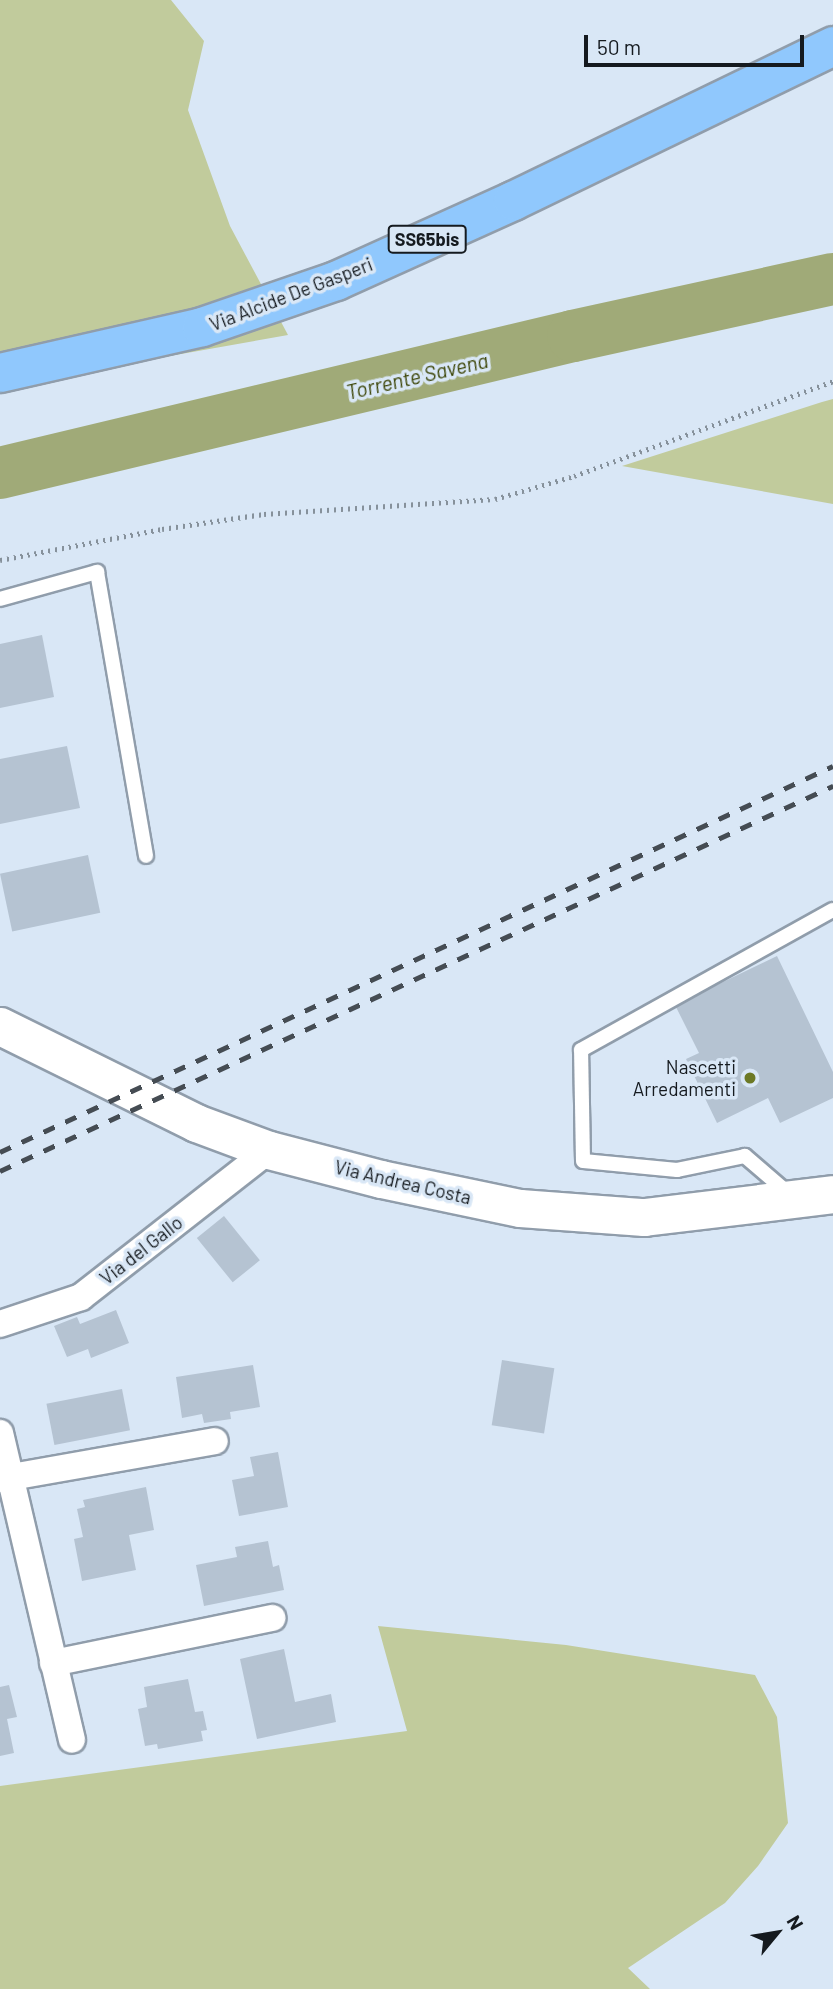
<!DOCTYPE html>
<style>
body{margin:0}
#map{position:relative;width:833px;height:1989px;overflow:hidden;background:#d9e7f6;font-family:Barlow,sans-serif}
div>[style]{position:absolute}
.green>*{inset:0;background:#c1cb9c}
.river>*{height:52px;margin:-26px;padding:0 26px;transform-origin:26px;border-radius:26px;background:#a0aa78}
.building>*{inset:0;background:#b5c3d2;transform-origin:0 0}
.path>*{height:4.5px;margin-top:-2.25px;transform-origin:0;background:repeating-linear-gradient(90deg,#86919b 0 2px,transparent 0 7px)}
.roads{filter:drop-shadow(2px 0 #909dab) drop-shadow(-2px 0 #909dab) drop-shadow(0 2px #909dab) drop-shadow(0 -2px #909dab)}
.service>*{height:14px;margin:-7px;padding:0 7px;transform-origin:7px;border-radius:7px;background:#fff}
.minor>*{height:26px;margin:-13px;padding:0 13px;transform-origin:13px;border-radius:13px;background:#fff}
.secondary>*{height:37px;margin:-18.5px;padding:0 18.5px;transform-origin:18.5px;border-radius:18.5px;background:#fff}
.primary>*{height:38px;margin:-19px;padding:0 19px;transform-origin:19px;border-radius:19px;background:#90c8fd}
.rail>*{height:5px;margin-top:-2.5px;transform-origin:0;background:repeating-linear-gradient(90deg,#454c53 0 12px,transparent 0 24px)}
.dots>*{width:19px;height:19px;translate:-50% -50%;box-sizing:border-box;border:4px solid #d9e7f6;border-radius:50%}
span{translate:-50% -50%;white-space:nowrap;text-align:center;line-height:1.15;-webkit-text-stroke:7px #d9e7f6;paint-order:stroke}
.shield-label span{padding:2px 5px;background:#d9e7f6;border:2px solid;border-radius:5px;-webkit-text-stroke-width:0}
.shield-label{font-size:18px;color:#151a1f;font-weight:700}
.street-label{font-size:19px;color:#151a1f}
.poi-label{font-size:19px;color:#151a1f}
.right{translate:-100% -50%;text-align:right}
.water-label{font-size:21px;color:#3c4507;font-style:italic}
.north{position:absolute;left:742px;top:1898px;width:70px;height:70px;-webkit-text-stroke:5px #d9e7f6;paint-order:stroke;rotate:60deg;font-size:19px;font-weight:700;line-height:28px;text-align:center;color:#151a1f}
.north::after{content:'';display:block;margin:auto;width:24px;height:32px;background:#151a1f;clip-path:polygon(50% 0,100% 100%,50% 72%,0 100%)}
.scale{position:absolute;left:584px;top:35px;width:220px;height:32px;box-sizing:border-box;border:4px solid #151a1f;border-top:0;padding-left:9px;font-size:21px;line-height:24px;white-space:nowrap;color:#151a1f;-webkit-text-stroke:5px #d9e7f6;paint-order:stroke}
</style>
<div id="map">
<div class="green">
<div style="clip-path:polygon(0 0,171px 0,204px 41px,188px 110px,230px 226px,288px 335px,0 386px)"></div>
<div style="clip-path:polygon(833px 399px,833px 504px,622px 466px,822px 402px)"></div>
<div style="clip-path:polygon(378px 1626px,566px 1645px,755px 1675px,777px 1717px,788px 1823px,758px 1866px,725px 1903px,628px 1968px,650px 1989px,0 1989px,0 1786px,407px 1731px)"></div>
</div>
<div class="river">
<div style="left:0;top:473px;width:589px;rotate:-13.45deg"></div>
<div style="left:573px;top:336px;width:266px;rotate:-12.4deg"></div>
</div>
<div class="building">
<div style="clip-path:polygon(42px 635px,54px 697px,0 708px,0 644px)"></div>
<div style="clip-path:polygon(67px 746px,80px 808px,0 824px,0 759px)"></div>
<div style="left:88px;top:855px;width:59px;height:90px;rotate:78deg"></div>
<div style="clip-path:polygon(777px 956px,833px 1072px,833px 1098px,780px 1123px,768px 1098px,717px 1123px,686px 1059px,699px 1053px,675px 1005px)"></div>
<div style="left:224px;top:1216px;width:57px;height:35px;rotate:51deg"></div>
<div style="clip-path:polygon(116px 1310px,129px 1343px,91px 1358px,88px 1349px,67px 1357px,54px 1326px,77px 1317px,80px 1324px)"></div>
<div style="left:502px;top:1360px;width:53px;height:66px;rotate:9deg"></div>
<div style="clip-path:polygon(253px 1365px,260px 1407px,230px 1412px,231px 1419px,204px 1423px,202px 1414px,182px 1418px,176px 1377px)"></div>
<div style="left:122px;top:1389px;width:42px;height:77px;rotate:79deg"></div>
<div style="clip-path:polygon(278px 1452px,288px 1507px,239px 1516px,232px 1480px,254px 1476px,250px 1457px)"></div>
<div style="clip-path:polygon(146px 1487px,154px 1530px,129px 1535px,136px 1570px,82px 1581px,74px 1539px,83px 1537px,77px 1509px,85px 1507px,83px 1500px)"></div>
<div style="clip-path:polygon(268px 1541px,273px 1567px,279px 1565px,284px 1590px,204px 1606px,196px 1565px,237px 1557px,235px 1547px)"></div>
<div style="clip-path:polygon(284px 1649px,295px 1702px,331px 1694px,336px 1722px,257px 1739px,240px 1659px)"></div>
<div style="clip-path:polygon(188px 1679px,195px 1712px,203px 1711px,207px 1730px,201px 1731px,203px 1741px,158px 1749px,157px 1744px,145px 1746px,138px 1709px,147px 1707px,144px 1687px)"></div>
<div style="clip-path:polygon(9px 1685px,17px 1717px,7px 1719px,14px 1753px,0 1756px,0 1687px)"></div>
</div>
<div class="path">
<div style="left:0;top:560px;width:165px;rotate:-10.8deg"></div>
<div style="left:162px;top:529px;width:103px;rotate:-8.4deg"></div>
<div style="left:264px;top:514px;width:231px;rotate:-3.7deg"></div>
<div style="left:495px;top:499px;width:82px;rotate:-16.2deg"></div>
<div style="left:574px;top:476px;width:276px;rotate:-20.1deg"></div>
</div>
<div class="roads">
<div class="service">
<div style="left:0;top:599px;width:101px;rotate:-15.6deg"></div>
<div style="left:97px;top:572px;width:288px;rotate:80.2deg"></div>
<div style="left:788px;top:1193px;width:57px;rotate:-139.3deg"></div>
<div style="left:745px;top:1156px;width:69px;rotate:168.4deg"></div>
<div style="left:677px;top:1170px;width:94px;rotate:-174.5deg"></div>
<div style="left:583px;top:1161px;width:111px;rotate:-91deg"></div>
<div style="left:581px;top:1050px;width:288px;rotate:-29.1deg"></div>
</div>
<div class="minor">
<div style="left:0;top:1324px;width:85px;rotate:-18.4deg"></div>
<div style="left:81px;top:1297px;width:239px;rotate:-38deg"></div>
<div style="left:0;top:1433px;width:315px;rotate:76.8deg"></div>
<div style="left:0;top:1479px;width:218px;rotate:-10deg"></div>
<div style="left:53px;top:1663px;width:224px;rotate:-11.6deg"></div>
</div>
<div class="secondary">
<div style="left:0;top:1026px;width:219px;rotate:26.3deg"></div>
<div style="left:196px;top:1123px;width:78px;rotate:20.3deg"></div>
<div style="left:269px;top:1150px;width:116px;rotate:14.5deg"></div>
<div style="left:381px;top:1179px;width:142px;rotate:11.8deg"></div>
<div style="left:520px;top:1208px;width:124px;rotate:4.2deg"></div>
<div style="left:644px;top:1217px;width:190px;rotate:-6.9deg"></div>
</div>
<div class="primary">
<div style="left:0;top:373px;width:207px;rotate:-12.8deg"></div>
<div style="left:202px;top:327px;width:142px;rotate:-18.9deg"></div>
<div style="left:336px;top:281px;width:194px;rotate:-24.3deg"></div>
<div style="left:513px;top:201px;width:356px;rotate:-25.8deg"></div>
</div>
</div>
<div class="rail">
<div style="left:0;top:1152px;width:918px;rotate:-24.86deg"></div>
<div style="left:0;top:1171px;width:918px;rotate:-24.81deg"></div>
</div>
<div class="dots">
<div style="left:750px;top:1078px;background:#6c7926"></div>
</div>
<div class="shield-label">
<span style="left:427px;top:239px">SS65bis</span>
</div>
<div class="street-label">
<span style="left:291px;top:294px;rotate:-21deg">Via Alcide De Gasperi</span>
<span style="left:403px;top:1182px;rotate:13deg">Via Andrea Costa</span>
<span style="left:141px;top:1250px;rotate:-38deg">Via del Gallo</span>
</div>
<div class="poi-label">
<span class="right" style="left:736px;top:1078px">Nascetti<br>Arredamenti</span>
</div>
<div class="water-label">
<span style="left:417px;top:376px;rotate:-13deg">Torrente Savena</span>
</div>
<div class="north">N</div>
<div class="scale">50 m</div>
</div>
